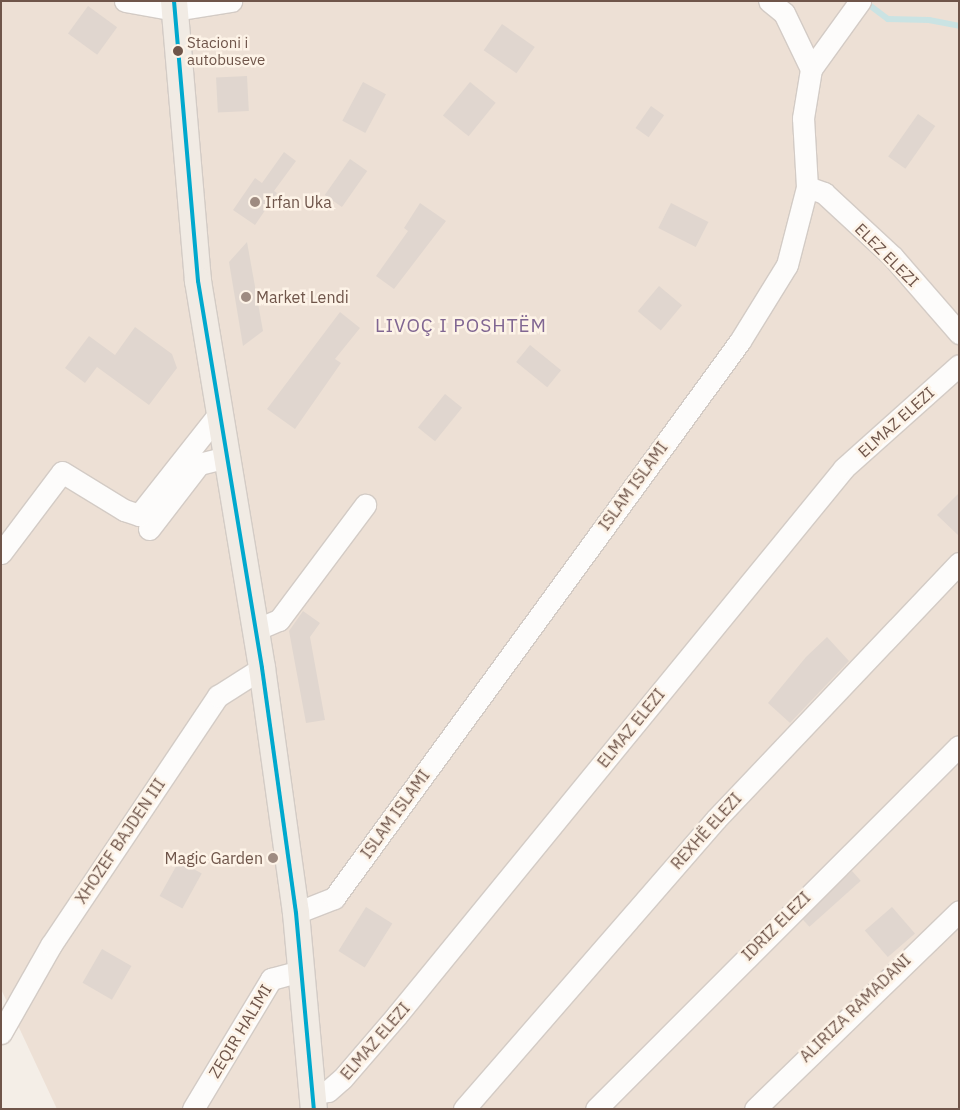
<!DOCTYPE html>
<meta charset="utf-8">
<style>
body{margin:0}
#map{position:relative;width:960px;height:1110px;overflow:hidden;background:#f4eee7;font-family:"IBM Plex Sans",sans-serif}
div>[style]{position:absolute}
.residential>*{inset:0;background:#ede0d5}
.stream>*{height:6px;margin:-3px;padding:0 3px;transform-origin:3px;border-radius:3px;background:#cae3e3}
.building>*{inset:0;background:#e0d6cf;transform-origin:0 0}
.roads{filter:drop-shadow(1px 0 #d3cbc5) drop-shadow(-1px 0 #d3cbc5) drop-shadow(0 1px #d3cbc5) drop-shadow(0 -1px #d3cbc5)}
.minor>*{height:21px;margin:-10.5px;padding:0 10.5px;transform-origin:10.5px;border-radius:10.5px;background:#fdfcfb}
.major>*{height:26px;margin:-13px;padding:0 13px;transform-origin:13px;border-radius:13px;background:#f1ebe4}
.bus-1>*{height:4px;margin:-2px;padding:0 2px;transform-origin:2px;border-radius:2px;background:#00a9ce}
.dots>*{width:14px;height:14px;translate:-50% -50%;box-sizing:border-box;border:2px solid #fdf3e7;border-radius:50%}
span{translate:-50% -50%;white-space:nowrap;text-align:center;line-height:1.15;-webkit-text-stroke:5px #fdf3e7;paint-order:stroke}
.bus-label{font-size:15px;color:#6f554a}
.left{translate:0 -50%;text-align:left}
.poi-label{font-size:16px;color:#6f554a}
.right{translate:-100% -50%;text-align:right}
.street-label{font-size:16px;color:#6f554a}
.quarter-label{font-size:19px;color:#806692;letter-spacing:1px}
.frame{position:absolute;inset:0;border:2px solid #6f554a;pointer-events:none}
</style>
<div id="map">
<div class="residential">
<div style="clip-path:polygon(1px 1px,959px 1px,959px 1109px,57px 1109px,1px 989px)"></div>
</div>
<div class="stream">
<div style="left:864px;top:1px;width:30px;rotate:37deg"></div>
<div style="left:888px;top:19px;width:41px;rotate:1.4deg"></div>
<div style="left:929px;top:20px;width:31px;rotate:11deg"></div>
</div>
<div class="building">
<div style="left:88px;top:6px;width:36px;height:34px;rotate:36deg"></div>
<div style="left:502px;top:24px;width:40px;height:32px;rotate:35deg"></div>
<div style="left:247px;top:76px;width:35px;height:31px;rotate:87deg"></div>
<div style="left:363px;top:82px;width:26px;height:44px;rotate:28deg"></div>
<div style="left:470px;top:82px;width:33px;height:43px;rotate:39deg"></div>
<div style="left:651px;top:106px;width:16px;height:27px;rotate:35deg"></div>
<div style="left:918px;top:114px;width:21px;height:52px;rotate:35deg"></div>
<div style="clip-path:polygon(284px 152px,296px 161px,274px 191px,277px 193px,255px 225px,233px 210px,255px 178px,262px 183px)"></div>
<div style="left:350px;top:159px;width:21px;height:44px;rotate:35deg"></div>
<div style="clip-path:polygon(420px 203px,446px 221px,394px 289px,376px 276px,408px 231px,404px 228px)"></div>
<div style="left:671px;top:203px;width:42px;height:28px;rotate:27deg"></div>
<div style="clip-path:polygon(247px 242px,263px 331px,243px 346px,229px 262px)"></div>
<div style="left:659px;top:286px;width:30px;height:33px;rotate:40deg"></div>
<div style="clip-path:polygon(340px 312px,360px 328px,335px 359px,341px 363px,295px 429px,267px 409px)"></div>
<div style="clip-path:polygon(135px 327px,172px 354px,177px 368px,149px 405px,97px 367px,85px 383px,65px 368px,89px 336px,115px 355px)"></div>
<div style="left:530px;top:345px;width:40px;height:22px;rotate:39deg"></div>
<div style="left:445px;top:394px;width:22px;height:43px;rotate:39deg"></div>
<div style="clip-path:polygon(959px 493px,959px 536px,937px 515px)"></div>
<div style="clip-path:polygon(303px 611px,320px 623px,310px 637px,325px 720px,306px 723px,289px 631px)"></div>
<div style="clip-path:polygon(827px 637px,849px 661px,790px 723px,768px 703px,806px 657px)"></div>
<div style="left:179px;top:861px;width:26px;height:40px;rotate:29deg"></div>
<div style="left:852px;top:871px;width:13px;height:69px;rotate:48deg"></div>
<div style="left:366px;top:907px;width:31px;height:52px;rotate:32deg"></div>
<div style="left:892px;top:907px;width:35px;height:36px;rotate:49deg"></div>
<div style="left:102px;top:949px;width:34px;height:39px;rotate:30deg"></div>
</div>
<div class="roads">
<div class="minor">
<div style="left:125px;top:1px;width:51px;rotate:10.2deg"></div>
<div style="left:175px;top:10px;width:57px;rotate:-9.1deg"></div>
<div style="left:811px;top:69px;width:84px;rotate:-54.2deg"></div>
<div style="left:807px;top:187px;width:18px;rotate:19deg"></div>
<div style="left:824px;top:193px;width:94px;rotate:42.8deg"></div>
<div style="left:893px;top:257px;width:101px;rotate:49deg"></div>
<div style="left:149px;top:529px;width:82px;rotate:-52.4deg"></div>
<div style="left:199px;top:464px;width:29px;rotate:-14deg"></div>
<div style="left:1px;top:553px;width:101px;rotate:-53deg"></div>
<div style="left:62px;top:472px;width:73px;rotate:31.5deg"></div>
<div style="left:124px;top:510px;width:16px;rotate:18deg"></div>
<div style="left:139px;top:515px;width:127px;rotate:-51.7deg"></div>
<div style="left:255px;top:630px;width:26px;rotate:-23deg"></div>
<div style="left:279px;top:620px;width:144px;rotate:-53.2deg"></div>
<div style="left:296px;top:913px;width:41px;rotate:-21.5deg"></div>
<div style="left:334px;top:898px;width:689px;rotate:-53.91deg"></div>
<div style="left:740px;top:341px;width:89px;rotate:-58.3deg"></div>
<div style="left:787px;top:265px;width:81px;rotate:-75.6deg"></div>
<div style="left:807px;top:187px;width:69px;rotate:-93.3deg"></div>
<div style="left:803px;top:118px;width:50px;rotate:-80.7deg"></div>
<div style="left:811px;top:69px;width:62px;rotate:-115.7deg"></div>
<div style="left:784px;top:13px;width:19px;rotate:-141deg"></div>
<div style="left:1px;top:1033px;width:101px;rotate:-60.4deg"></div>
<div style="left:51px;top:945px;width:300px;rotate:-56.2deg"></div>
<div style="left:218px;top:696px;width:52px;rotate:-32.5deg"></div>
<div style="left:312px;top:1094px;width:16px;rotate:-11deg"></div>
<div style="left:328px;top:1091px;width:18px;rotate:-41deg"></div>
<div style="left:342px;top:1079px;width:84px;rotate:-49.3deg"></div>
<div style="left:397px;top:1015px;width:706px;rotate:-50.74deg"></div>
<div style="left:844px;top:468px;width:154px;rotate:-41.8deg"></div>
<div style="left:193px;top:1109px;width:152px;rotate:-59deg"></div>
<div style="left:271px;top:979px;width:31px;rotate:-15deg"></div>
<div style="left:464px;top:1109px;width:384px;rotate:-49deg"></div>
<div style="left:716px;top:819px;width:353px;rotate:-46.5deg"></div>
<div style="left:596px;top:1109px;width:513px;rotate:-45deg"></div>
<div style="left:755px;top:1109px;width:284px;rotate:-44.1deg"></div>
</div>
<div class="major">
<div style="left:174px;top:1px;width:281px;rotate:85.1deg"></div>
<div style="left:198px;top:281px;width:392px;rotate:80.6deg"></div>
<div style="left:262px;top:668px;width:247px;rotate:82.1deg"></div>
<div style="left:296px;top:913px;width:197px;rotate:84.8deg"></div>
</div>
</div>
<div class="bus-1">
<div style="left:174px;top:1px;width:281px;rotate:85.1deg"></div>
<div style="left:198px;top:281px;width:392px;rotate:80.6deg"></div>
<div style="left:262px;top:668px;width:247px;rotate:82.1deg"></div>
<div style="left:296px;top:913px;width:197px;rotate:84.8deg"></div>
</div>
<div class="dots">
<div style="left:178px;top:51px;background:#6f554a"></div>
<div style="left:255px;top:202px;background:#9e8b81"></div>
<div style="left:246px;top:297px;background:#9e8b81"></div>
<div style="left:273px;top:858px;background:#9e8b81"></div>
</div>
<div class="bus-label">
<span class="left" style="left:187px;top:51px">Stacioni i<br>autobuseve</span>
</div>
<div class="poi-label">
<span class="left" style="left:265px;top:202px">Irfan Uka</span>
<span class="left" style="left:256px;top:297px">Market Lendi</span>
<span class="right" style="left:263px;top:858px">Magic Garden</span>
</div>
<div class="street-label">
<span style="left:887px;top:255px;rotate:45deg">ELEZ ELEZI</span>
<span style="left:896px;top:422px;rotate:-42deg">ELMAZ ELEZI</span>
<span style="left:633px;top:486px;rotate:-54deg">ISLAM ISLAMI</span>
<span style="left:631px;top:728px;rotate:-51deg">ELMAZ ELEZI</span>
<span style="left:395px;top:814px;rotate:-54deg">ISLAM ISLAMI</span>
<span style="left:706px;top:831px;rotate:-48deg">REXHË ELEZI</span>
<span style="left:120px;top:841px;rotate:-56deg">XHOZEF BAJDEN III</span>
<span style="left:776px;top:926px;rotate:-45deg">IDRIZ ELEZI</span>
<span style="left:855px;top:1008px;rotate:-44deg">ALIRIZA RAMADANI</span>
<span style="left:240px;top:1031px;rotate:-59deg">ZEQIR HALIMI</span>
<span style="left:375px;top:1041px;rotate:-49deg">ELMAZ ELEZI</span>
</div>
<div class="quarter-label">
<span style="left:461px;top:326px">LIVOÇ I POSHTËM</span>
</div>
<div class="frame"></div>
</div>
